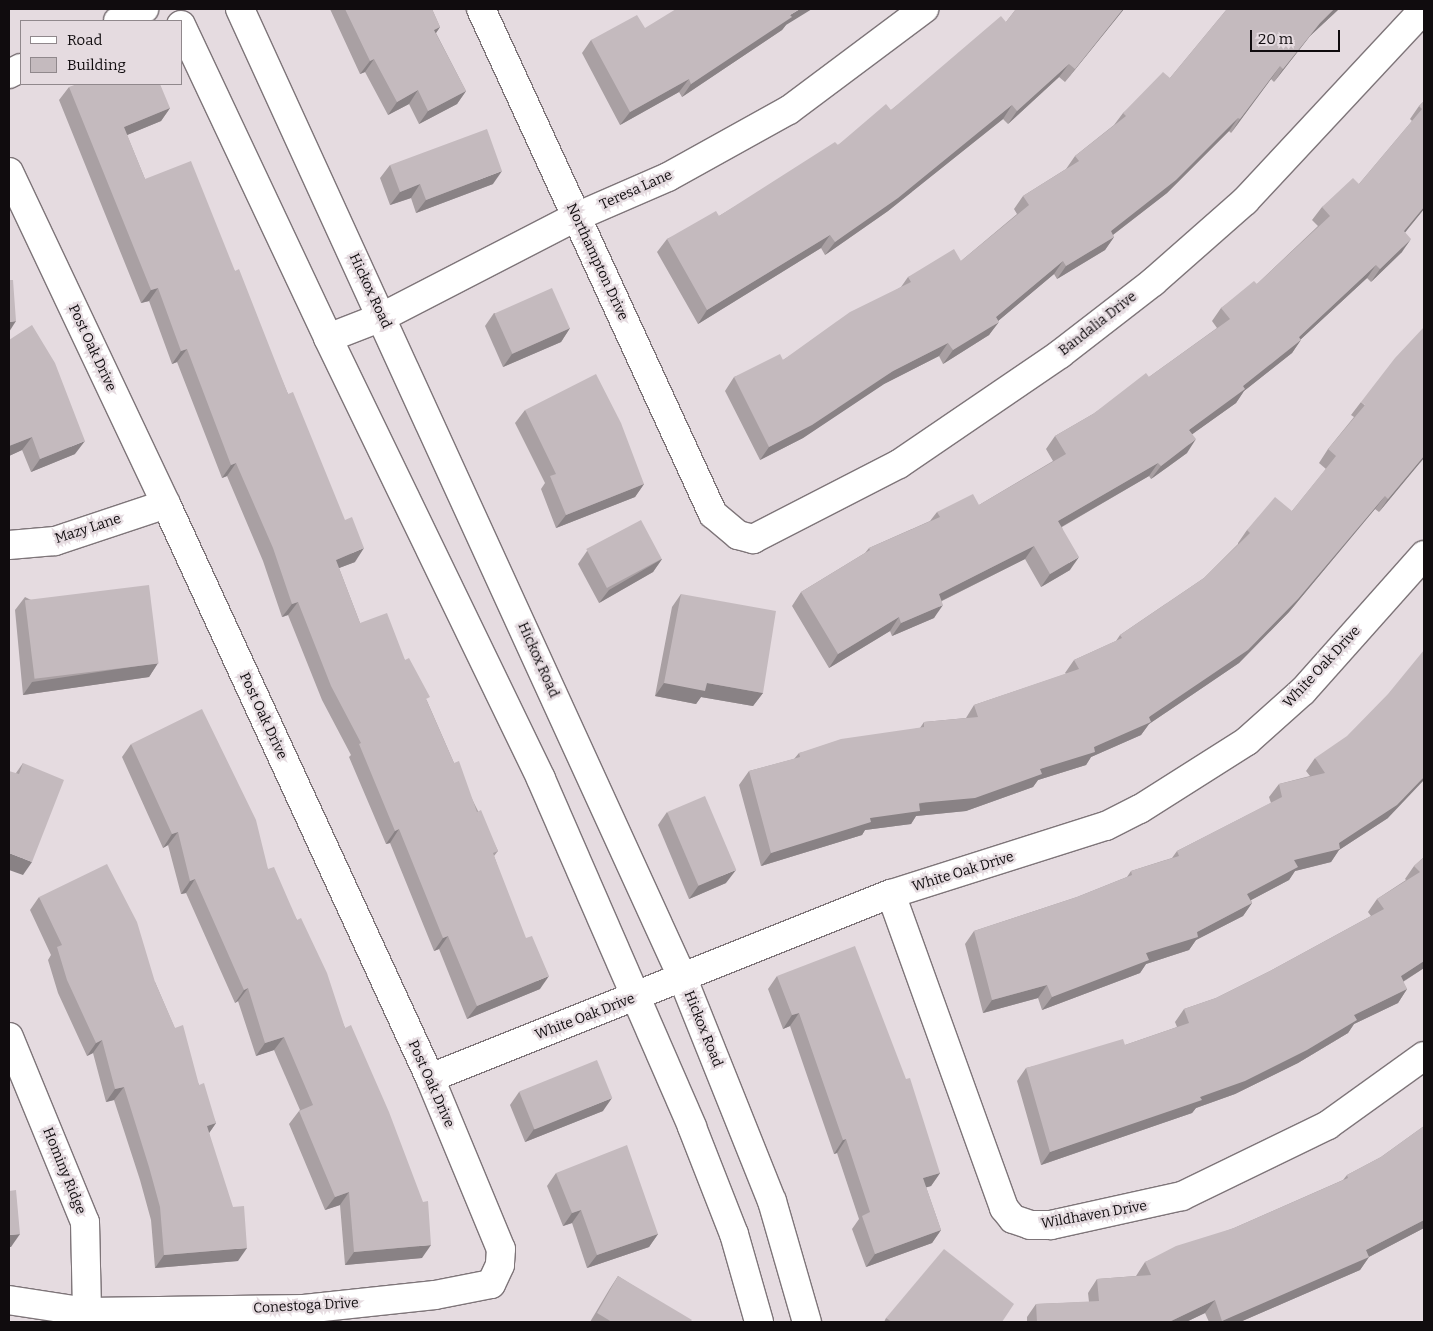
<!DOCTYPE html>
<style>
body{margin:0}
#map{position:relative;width:1433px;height:1331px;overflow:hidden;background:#e5dbe0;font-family:Bitter,serif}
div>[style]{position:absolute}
.roads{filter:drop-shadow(1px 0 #7e7579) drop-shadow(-1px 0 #7e7579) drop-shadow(0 1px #7e7579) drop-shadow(0 -1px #7e7579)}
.street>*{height:28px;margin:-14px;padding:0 14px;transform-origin:14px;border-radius:14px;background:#fff}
.secondary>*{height:28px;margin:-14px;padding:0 14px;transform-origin:14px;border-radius:14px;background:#fff}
.wall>*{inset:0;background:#a9a0a3}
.shaded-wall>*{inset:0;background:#898285}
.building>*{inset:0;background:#c4babe;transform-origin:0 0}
span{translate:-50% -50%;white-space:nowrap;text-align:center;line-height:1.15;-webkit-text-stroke:4.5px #e5dbe0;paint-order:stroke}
.street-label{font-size:14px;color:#100c0e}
.frame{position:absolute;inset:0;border:10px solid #100c0e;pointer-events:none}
.legend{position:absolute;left:20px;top:20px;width:162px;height:65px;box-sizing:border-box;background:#e5dbe0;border:1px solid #90888c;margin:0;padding:6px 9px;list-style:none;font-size:15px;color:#100c0e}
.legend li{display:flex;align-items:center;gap:10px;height:25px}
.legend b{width:25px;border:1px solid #90888c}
.scale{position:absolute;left:1250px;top:30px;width:90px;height:22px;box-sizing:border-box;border:2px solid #100c0e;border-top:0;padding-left:6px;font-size:15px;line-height:18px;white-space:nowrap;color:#100c0e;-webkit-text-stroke:4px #e5dbe0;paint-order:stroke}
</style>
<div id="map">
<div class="roads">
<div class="street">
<div style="left:481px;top:9px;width:556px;rotate:65.33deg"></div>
<div style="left:713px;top:514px;width:33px;rotate:40deg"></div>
<div style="left:738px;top:535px;width:16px;rotate:15deg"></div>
<div style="left:753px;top:539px;width:164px;rotate:-27.2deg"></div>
<div style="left:899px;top:464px;width:195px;rotate:-34.3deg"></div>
<div style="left:1060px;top:354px;width:118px;rotate:-37.7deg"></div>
<div style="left:1153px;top:282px;width:123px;rotate:-41.4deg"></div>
<div style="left:1245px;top:201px;width:262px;rotate:-47deg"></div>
<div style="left:118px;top:21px;width:29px;rotate:-25deg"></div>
<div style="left:9px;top:74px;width:13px;rotate:-27deg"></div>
<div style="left:9px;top:172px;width:367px;rotate:64.7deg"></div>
<div style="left:166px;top:504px;width:632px;rotate:65.3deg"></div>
<div style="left:430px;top:1078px;width:185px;rotate:67.5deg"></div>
<div style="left:501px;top:1249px;width:16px;rotate:94deg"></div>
<div style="left:500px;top:1265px;width:21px;rotate:115deg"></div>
<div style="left:491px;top:1284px;width:57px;rotate:168.9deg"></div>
<div style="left:435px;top:1295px;width:132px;rotate:173.9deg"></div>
<div style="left:304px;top:1309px;width:217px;rotate:179.2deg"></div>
<div style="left:87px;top:1312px;width:79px;rotate:-171.3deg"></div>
<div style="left:328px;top:338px;width:58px;rotate:-21.3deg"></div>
<div style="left:382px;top:317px;width:218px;rotate:-27.3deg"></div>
<div style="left:576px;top:217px;width:100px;rotate:-23.5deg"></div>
<div style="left:668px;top:177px;width:138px;rotate:-29deg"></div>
<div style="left:789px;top:110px;width:169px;rotate:-36.8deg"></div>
<div style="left:9px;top:545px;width:46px;rotate:-5deg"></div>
<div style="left:55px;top:541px;width:117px;rotate:-18.4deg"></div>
<div style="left:891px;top:894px;width:334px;rotate:70.2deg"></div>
<div style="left:1004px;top:1208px;width:14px;rotate:51deg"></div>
<div style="left:1013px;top:1219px;width:18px;rotate:19deg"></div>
<div style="left:1030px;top:1225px;width:21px"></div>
<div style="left:1051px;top:1225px;width:134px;rotate:-12.5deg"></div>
<div style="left:1182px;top:1196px;width:162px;rotate:-25.9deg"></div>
<div style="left:1328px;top:1125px;width:118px;rotate:-35.7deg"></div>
<div style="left:9px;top:1037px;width:200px;rotate:67.7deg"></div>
<div style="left:85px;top:1222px;width:90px;rotate:88.7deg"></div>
<div style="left:430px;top:1078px;width:496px;rotate:-21.8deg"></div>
<div style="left:891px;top:894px;width:225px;rotate:-17.6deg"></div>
<div style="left:1106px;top:826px;width:38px;rotate:-27deg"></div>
<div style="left:1140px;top:809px;width:127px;rotate:-32.4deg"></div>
<div style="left:1247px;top:741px;width:75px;rotate:-41.8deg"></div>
<div style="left:1303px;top:691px;width:182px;rotate:-48.3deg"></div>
</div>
<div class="secondary">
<div style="left:240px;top:9px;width:1066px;rotate:65.45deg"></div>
<div style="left:683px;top:979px;width:239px;rotate:68.2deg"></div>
<div style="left:772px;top:1201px;width:126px;rotate:73.9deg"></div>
<div style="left:181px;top:25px;width:346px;rotate:64.8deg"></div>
<div style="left:328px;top:338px;width:490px;rotate:64.2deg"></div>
<div style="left:541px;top:779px;width:379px;rotate:66.5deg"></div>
<div style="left:692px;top:1127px;width:115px;rotate:68.6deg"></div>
<div style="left:734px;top:1234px;width:91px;rotate:74.1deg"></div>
</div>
</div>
<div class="wall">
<div style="clip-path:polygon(330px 9px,432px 9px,440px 27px,436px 33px,466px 91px,457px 104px,419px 124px,409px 104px,388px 115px,365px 72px,360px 74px)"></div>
<div style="clip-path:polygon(1016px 9px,1124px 9px,1065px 82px,1059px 77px,1008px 124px,1003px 119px,888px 211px,825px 255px,821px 248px,698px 324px,657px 252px,667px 239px,719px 216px,838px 145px,891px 110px,1006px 22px)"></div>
<div style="clip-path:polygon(1227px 9px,1339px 9px,1310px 36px,1274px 82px,1271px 79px,1231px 133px,1229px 131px,1167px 193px,1113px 235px,1114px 237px,1105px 250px,1057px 279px,1054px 274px,998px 321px,989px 335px,943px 364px,939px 356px,884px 384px,803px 438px,760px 460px,725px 391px,734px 377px,783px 360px,901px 287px,908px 277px,961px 261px,1017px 214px,1014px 209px,1023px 196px,1066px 169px,1075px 156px,1114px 125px,1123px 113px,1170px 78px)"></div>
<div style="clip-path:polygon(786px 25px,782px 30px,682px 97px,679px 92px,620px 125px,582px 53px,591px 40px,645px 28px)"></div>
<div style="clip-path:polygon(123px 85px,170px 108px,161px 121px,127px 135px,145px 179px,235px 271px,288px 394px,355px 562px,339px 568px,360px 623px,405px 660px,427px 701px,454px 763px,498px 851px,494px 856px,540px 989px,467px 1019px,439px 949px,434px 951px,390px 843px,386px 844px,349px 757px,351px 755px,322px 700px,288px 615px,282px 617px,263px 561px,227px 476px,222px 478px,177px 362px,172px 364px,149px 301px,141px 303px,59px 100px,69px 87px)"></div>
<div style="clip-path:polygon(1424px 101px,1424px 209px,1405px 232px,1402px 252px,1371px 282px,1367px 278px,1301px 339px,1292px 353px,1244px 391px,1236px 403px,1192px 434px,1187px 453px,1151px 479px,1149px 476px,1062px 527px,1070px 570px,1041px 587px,1025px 559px,942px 601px,934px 618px,892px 636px,890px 631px,829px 668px,792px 606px,801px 592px,865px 553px,869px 548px,930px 521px,937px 512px,979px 505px,1053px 461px,1046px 449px,1055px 436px,1093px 414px,1149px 377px,1217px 328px,1212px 321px,1221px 308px,1257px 284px,1318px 226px,1312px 220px,1322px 207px,1359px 184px,1412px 121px,1410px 119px,1419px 106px)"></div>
<div style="clip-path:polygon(390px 165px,493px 184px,416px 213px,411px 198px,390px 205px,380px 178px)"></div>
<div style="clip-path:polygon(494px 313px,570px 328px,561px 342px,503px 367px,485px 326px)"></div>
<div style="clip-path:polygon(9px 340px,75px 454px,31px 472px,22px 450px,9px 456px)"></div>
<div style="clip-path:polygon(1361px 402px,1424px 458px,1379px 512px,1375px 509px,1289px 612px,1239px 663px,1149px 724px,1141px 735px,1091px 757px,1086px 765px,1038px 780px,1033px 787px,966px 811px,916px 816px,911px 824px,865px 830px,862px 835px,761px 866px,739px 785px,749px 771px,794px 759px,799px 753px,920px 728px,924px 722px,966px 718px,974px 705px,1066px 674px,1065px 673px,1074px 660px,1116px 641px,1120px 635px,1204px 578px,1238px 544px,1238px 543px,1247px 530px,1292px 511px,1326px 469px,1319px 463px,1328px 449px,1354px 417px,1351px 415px)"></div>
<div style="clip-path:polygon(525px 410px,644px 484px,635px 497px,556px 528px,541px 489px,545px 483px,515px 423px)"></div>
<div style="clip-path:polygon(587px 551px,662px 559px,653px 572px,599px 603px,578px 564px)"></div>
<div style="clip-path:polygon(681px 594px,763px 693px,753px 706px,701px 697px,696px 704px,655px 696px,672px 607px)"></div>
<div style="clip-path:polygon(25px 597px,158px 663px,149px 677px,23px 695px,15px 610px)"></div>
<div style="clip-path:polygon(131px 744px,268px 869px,297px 920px,345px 1028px,422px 1258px,345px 1265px,340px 1205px,325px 1210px,289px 1124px,299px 1111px,300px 1110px,274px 1050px,256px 1056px,238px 1001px,235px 1003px,186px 893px,181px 894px,168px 845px,163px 848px,122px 757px)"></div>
<div style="clip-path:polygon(1315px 758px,1388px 818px,1339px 850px,1331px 862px,1295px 871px,1289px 880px,1251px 900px,1252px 903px,1243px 916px,1196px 940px,1189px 950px,1146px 964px,1140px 973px,1042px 1010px,1038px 998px,983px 1013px,965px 944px,974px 931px,1077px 897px,1127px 877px,1131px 871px,1172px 858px,1177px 851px,1271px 803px,1269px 797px,1279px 784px,1310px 776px,1306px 771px)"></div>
<div style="clip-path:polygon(23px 763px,23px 875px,16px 773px)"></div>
<div style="clip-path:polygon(667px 812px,726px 883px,689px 899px,658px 825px)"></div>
<div style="clip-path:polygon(1424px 857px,1424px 968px,1403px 982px,1407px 989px,1398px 1003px,1354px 1024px,1348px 1033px,1298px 1063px,1235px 1094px,1196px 1108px,1192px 1113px,1041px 1165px,1017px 1081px,1026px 1068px,1125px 1045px,1177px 1027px,1175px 1022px,1184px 1009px,1216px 998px,1270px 971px,1371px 916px,1368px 912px,1377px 899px,1406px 880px,1405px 879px,1414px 866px)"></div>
<div style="clip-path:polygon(39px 897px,155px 982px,199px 1085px,216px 1123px,209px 1133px,238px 1261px,155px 1268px,151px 1220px,140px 1180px,114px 1100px,106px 1102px,93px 1053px,87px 1056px,58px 993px,48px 960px,51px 955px,30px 910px)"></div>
<div style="clip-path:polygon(777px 976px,940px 1173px,931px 1186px,926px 1187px,941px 1230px,932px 1243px,866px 1267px,852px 1229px,859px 1219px,837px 1153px,834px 1154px,790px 1026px,783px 1029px,768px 989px)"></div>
<div style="clip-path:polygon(519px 1092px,603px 1111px,525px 1142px,510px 1105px)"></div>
<div style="clip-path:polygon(1424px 1126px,1424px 1228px,1369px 1257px,1360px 1270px,1240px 1322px,1209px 1322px,1205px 1313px,1186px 1322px,1027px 1322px,1027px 1317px,1036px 1304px,1089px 1302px,1088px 1293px,1097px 1279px,1136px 1276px,1145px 1262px,1234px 1228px,1343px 1180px,1347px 1175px,1381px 1157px)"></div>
<div style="clip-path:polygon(556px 1173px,658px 1234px,649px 1247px,587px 1268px,572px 1223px,563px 1226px,547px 1186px)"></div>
<div style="clip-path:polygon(618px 1276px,690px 1322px,590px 1322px,609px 1290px)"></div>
<div style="clip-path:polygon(886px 1318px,1002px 1322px,884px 1322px)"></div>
</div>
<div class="shaded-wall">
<div style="clip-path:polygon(800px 9px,812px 9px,786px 25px,782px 30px,682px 97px,691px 84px,790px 15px)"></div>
<div style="clip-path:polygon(1123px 9px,1124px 9px,1065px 82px,1075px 69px)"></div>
<div style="clip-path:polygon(1334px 9px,1339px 9px,1310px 36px,1274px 82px,1283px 69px,1320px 23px)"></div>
<div style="clip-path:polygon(440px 27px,431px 40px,434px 30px)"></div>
<div style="clip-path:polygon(374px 59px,365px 72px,360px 74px,370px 61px)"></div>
<div style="clip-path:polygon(1069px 64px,1059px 77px,1008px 124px,1017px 111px)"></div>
<div style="clip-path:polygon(1280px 66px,1271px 79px,1231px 133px,1240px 119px)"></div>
<div style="clip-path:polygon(689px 79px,679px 92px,620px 125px,630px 112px)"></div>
<div style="clip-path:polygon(418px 90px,409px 104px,388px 115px,397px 102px)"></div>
<div style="clip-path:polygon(466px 91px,457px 104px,419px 124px,428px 111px)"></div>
<div style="clip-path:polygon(1012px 105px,1003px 119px,888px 211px,825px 255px,835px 242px)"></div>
<div style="clip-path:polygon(170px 108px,161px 121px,115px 140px,124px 127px)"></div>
<div style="clip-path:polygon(1238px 118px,1229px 131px,1167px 193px,1101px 244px,1111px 231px)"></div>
<div style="clip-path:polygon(502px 171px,493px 184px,416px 213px,426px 200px)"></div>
<div style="clip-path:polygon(420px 184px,411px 198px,390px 205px,400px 192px)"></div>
<div style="clip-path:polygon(1424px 207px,1424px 209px,1395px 245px,1404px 231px)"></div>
<div style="clip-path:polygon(830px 235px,821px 248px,698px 324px,707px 310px)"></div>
<div style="clip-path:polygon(1114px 237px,1105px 250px,1057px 279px,1066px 266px)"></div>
<div style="clip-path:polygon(1411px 239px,1402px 252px,1371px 282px,1380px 269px)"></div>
<div style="clip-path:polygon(1063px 261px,1054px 274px,991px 327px,999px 322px,989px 335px,943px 364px,953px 350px,996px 317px)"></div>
<div style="clip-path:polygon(1376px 265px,1367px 278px,1299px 341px,1301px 340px,1292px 353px,1244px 391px,1236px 403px,1180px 443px,1189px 430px,1243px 386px,1299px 337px)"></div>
<div style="clip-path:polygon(158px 288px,149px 301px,141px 303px,151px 290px)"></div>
<div style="clip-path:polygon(16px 321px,9px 332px,9px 322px)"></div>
<div style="clip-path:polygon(570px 328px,561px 342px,503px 367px,512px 354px)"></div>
<div style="clip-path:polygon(948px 343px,939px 356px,884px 384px,803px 438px,760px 460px,769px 447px,893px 371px)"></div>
<div style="clip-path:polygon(187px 349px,177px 362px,172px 364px,181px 351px)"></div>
<div style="clip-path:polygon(32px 437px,22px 450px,9px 456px,9px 446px)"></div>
<div style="clip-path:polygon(1196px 439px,1187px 453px,1151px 479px,1161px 466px)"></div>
<div style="clip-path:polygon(85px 441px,75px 454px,31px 472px,40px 459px)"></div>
<div style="clip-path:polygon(1424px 456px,1424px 458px,1379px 512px,1388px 499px)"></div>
<div style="clip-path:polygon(236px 463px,227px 476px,222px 478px,231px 465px)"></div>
<div style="clip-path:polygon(1158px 463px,1149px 476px,1049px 534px,1058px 521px)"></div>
<div style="clip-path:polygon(644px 484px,635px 497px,556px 528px,566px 515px)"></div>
<div style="clip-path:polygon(1385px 496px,1375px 509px,1289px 612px,1239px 663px,1149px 724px,1141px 735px,1091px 757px,1086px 765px,1038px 780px,1033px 787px,966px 811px,916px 816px,911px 824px,865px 830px,862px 835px,761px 866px,771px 853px,870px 818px,1040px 769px,1094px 747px,1149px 717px)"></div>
<div style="clip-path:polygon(1034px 546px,1025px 559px,929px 607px,939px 594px)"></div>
<div style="clip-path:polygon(364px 548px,355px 562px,326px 573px,336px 560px)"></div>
<div style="clip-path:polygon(1079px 557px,1070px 570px,1041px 587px,1050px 574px)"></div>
<div style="clip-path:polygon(662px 559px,653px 572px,599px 603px,609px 590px)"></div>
<div style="clip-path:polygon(298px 602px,288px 615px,282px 617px,292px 604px)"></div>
<div style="clip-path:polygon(943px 605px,934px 618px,892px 636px,901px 623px)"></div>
<div style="clip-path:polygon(899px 617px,890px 631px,829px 668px,838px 654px)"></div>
<div style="clip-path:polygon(158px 663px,149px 677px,23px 695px,32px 682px)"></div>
<div style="clip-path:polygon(664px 683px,707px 683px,763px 693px,753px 706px,701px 697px,696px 704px,655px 696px)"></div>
<div style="clip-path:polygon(1424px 777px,1424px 780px,1388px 818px,1339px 850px,1331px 862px,1295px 871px,1289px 880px,1238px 907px,1247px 894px,1294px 860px,1339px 843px)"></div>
<div style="clip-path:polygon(399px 829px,390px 843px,386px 844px,395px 831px)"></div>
<div style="clip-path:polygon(178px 832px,168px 845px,163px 848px,172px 834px)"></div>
<div style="clip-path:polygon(9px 853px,32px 862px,23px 875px,9px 870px)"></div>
<div style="clip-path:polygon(736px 870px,726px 883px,689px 899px,699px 885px)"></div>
<div style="clip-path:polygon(195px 879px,186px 893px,181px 894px,190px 881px)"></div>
<div style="clip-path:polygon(1252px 903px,1243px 916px,1196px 940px,1189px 950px,1146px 964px,1140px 973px,1042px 1010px,1052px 997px,1146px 953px,1197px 932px)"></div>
<div style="clip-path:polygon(448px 936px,439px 949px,434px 951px,443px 938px)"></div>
<div style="clip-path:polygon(1424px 961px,1424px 968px,1391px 989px,1401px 976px)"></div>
<div style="clip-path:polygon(549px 976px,540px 989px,467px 1019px,477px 1006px)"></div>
<div style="clip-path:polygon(1047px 985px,1038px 998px,983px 1013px,992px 1000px)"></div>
<div style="clip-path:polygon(248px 988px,238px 1001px,235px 1003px,244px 990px)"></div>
<div style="clip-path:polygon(1407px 989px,1398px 1003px,1354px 1024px,1348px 1033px,1298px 1063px,1235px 1094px,1196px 1108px,1192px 1113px,1041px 1165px,1050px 1152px,1200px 1097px,1354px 1015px)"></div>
<div style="clip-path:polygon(799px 1013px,790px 1026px,783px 1029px,792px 1015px)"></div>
<div style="clip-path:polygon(284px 1037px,274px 1050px,256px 1056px,265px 1043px)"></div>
<div style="clip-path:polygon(102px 1040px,93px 1053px,87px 1056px,96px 1043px)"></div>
<div style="clip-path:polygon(124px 1087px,114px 1100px,106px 1102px,115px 1089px)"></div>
<div style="clip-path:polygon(612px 1098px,603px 1111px,525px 1142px,534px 1129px)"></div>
<div style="clip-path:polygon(216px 1123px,207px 1136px,207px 1126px)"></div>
<div style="clip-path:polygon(846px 1139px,837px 1153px,834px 1154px,843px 1140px)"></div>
<div style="clip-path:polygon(940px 1173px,931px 1186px,914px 1191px,923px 1178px)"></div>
<div style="clip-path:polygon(349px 1192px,340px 1205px,325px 1210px,335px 1197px)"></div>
<div style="clip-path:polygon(581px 1210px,572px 1223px,563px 1226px,572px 1213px)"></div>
<div style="clip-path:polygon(1424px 1220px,1424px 1228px,1359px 1262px,1369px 1257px,1360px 1270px,1240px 1322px,1221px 1322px,1222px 1321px,1366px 1250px)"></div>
<div style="clip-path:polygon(941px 1230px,932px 1243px,866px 1267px,875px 1254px)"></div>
<div style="clip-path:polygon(20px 1234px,11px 1247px,9px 1247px,9px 1235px)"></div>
<div style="clip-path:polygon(658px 1234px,649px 1247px,587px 1268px,597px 1255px)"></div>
<div style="clip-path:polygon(431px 1245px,422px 1258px,345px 1265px,354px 1252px)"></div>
<div style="clip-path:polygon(247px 1248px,238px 1261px,155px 1268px,164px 1255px)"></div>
<div style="clip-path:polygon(1215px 1300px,1205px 1313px,1186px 1322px,1169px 1322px)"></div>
</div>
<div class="building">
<div style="clip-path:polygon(345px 9px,432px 9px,440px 27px,434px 30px,466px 91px,428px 111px,418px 90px,397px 102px,374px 59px,370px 61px)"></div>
<div style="clip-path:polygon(676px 9px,800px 9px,790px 15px,792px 17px,691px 84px,689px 79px,630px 112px,591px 40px,637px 15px,645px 28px)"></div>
<div style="clip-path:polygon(1016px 9px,1123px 9px,1075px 69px,1069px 64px,1017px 111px,1012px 105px,898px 198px,835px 242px,830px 235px,707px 310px,667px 239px,716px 211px,719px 216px,835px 142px,838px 145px,886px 104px,891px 110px,1001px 16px,1006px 22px)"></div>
<div style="clip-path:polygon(1227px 9px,1334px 9px,1320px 23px,1283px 69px,1280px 66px,1240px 119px,1238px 118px,1176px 180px,1111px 231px,1114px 237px,1066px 266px,1063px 261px,996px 317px,999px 322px,953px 350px,948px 343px,893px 371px,812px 425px,769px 447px,734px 377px,780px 354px,783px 360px,850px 312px,911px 282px,908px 277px,954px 249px,961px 261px,1029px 205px,1023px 196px,1079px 161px,1075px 156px,1126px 116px,1123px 113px,1163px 72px,1170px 78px)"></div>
<div style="clip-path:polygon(77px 84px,123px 84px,123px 85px,126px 84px,160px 84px,170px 108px,124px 127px,145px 179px,191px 161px,235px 271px,239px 269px,288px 394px,293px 392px,345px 520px,352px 517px,364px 548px,336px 560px,360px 623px,387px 613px,405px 660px,409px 658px,430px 697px,426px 699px,454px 763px,459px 761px,477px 812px,481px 810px,498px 851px,493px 853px,526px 938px,532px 936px,549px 976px,477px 1006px,448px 936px,443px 938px,399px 829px,395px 831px,359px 744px,361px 743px,331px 686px,298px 602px,292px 604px,273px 548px,236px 463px,231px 465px,187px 349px,181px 351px,158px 288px,151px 290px,69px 87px)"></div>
<div style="clip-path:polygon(1424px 101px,1424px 207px,1404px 231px,1411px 239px,1380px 269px,1376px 265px,1299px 337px,1301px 340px,1243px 386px,1245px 389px,1189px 430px,1196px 439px,1161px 466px,1158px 463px,1058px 521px,1079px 557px,1050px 574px,1034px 546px,939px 594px,943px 605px,901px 623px,899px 617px,838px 654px,801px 592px,870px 550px,869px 548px,940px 517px,937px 512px,973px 494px,979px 505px,1066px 454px,1055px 436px,1093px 414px,1146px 373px,1149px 377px,1230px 319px,1221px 308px,1254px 281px,1257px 284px,1330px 216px,1322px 207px,1353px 178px,1359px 184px,1422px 109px,1419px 106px)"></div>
<div style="clip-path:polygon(487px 129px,502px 171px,426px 200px,420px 184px,400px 192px,390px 165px)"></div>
<div style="clip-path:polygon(9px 278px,10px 280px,13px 280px,16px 321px,9px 322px)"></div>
<div style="left:552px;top:288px;width:44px;height:63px;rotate:66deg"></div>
<div style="clip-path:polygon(32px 325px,55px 363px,85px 441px,40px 459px,32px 437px,9px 446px,9px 340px)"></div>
<div style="clip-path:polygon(1424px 327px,1424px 456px,1388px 499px,1385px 496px,1298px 599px,1248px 650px,1149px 717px,1151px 722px,1094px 747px,1095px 752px,1040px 769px,1042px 774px,975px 798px,919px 803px,920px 811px,870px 818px,871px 822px,771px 853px,749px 771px,800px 757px,799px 753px,841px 739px,924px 727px,924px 722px,978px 717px,974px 705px,1079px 669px,1074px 660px,1122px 638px,1120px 635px,1204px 578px,1250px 533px,1247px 530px,1275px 497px,1292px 511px,1336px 456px,1328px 449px,1365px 405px,1361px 402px,1395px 358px)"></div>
<div style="clip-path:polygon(596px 374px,621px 423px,644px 484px,566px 515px,550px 476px,556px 474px,525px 410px)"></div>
<div style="left:641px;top:520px;width:44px;height:62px;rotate:62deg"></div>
<div style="left:149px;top:585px;width:79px;height:125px;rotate:83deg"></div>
<div style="clip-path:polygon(681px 594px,776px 611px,763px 693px,707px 683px,705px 691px,664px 683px)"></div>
<div style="clip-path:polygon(1424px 650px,1424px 777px,1397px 805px,1339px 843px,1340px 849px,1294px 860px,1298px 867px,1247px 894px,1252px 903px,1197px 932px,1198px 937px,1146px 953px,1149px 960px,1052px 997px,1047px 985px,992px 1000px,974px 931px,1077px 897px,1132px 875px,1131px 871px,1179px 856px,1177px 851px,1282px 797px,1279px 784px,1325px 773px,1315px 758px,1347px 736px,1388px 694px)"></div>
<div style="clip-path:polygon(202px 709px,256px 820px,268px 869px,274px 867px,297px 920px,301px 918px,327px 973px,345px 1028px,351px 1025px,389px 1112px,423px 1202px,428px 1201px,431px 1245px,354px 1252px,349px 1192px,335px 1197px,299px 1111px,313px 1105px,284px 1037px,265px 1043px,248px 988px,244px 990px,195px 879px,190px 881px,178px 832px,172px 834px,131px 744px)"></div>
<div style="clip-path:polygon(23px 763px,64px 780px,32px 862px,9px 853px,9px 771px,19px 774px)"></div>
<div style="left:705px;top:796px;width:80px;height:41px;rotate:67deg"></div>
<div style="clip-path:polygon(1424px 857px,1424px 961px,1401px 976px,1407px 989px,1354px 1015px,1357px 1020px,1307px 1050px,1245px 1081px,1200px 1097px,1202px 1100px,1050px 1152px,1026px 1068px,1123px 1039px,1125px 1045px,1189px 1023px,1184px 1009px,1216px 998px,1270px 971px,1384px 909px,1377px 899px,1420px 872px,1414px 866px)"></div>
<div style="clip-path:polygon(107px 864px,137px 922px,155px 982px,175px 1028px,183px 1025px,199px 1085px,204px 1083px,216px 1123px,207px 1126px,233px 1207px,244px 1206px,247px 1248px,164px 1255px,160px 1207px,149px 1167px,124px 1087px,115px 1089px,102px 1040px,96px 1043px,67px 980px,57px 947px,62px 945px,39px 897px)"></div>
<div style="clip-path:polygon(855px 946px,906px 1079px,910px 1078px,940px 1173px,923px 1178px,941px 1230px,875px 1254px,862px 1216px,870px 1212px,846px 1139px,843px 1140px,799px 1013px,792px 1015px,777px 976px)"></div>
<div style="left:597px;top:1060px;width:41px;height:84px;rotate:68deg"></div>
<div style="clip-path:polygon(1424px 1126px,1424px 1220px,1366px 1250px,1369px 1257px,1222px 1321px,1215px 1300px,1169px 1322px,1037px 1322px,1036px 1304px,1099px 1301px,1097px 1279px,1151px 1275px,1145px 1262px,1176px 1246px,1234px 1228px,1348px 1178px,1347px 1175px,1381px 1157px)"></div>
<div style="clip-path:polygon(627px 1145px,658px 1234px,597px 1255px,581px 1210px,572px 1213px,556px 1173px)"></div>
<div style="clip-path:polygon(16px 1190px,20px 1234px,9px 1235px,9px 1191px)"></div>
<div style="clip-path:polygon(944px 1249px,1014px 1304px,1002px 1322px,892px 1322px,886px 1318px)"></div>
<div style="clip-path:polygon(618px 1276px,692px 1320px,690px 1322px,612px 1322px,597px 1313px)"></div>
</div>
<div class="street-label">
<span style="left:636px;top:190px;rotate:-24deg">Teresa Lane</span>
<span style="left:597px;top:262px;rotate:65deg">Northampton Drive</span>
<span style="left:370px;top:291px;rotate:65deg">Hickox Road</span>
<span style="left:1098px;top:324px;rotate:-38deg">Bandalia Drive</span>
<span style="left:92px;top:348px;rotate:65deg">Post Oak Drive</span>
<span style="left:88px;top:529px;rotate:-18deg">Mazy Lane</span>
<span style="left:538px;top:660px;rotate:66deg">Hickox Road</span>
<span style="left:1322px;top:667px;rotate:-47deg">White Oak Drive</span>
<span style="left:263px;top:716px;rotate:65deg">Post Oak Drive</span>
<span style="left:963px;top:872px;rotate:-17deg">White Oak Drive</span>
<span style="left:585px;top:1017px;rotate:-21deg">White Oak Drive</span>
<span style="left:703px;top:1029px;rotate:68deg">Hickox Road</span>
<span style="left:431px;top:1084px;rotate:66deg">Post Oak Drive</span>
<span style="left:64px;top:1171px;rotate:68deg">Hominy Ridge</span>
<span style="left:1094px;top:1215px;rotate:-10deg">Wildhaven Drive</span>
<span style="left:306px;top:1306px;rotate:-3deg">Conestoga Drive</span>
</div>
<div class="frame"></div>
<ul class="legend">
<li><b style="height:6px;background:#fff"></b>Road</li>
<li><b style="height:14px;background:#c4babe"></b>Building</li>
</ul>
<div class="scale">20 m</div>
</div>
